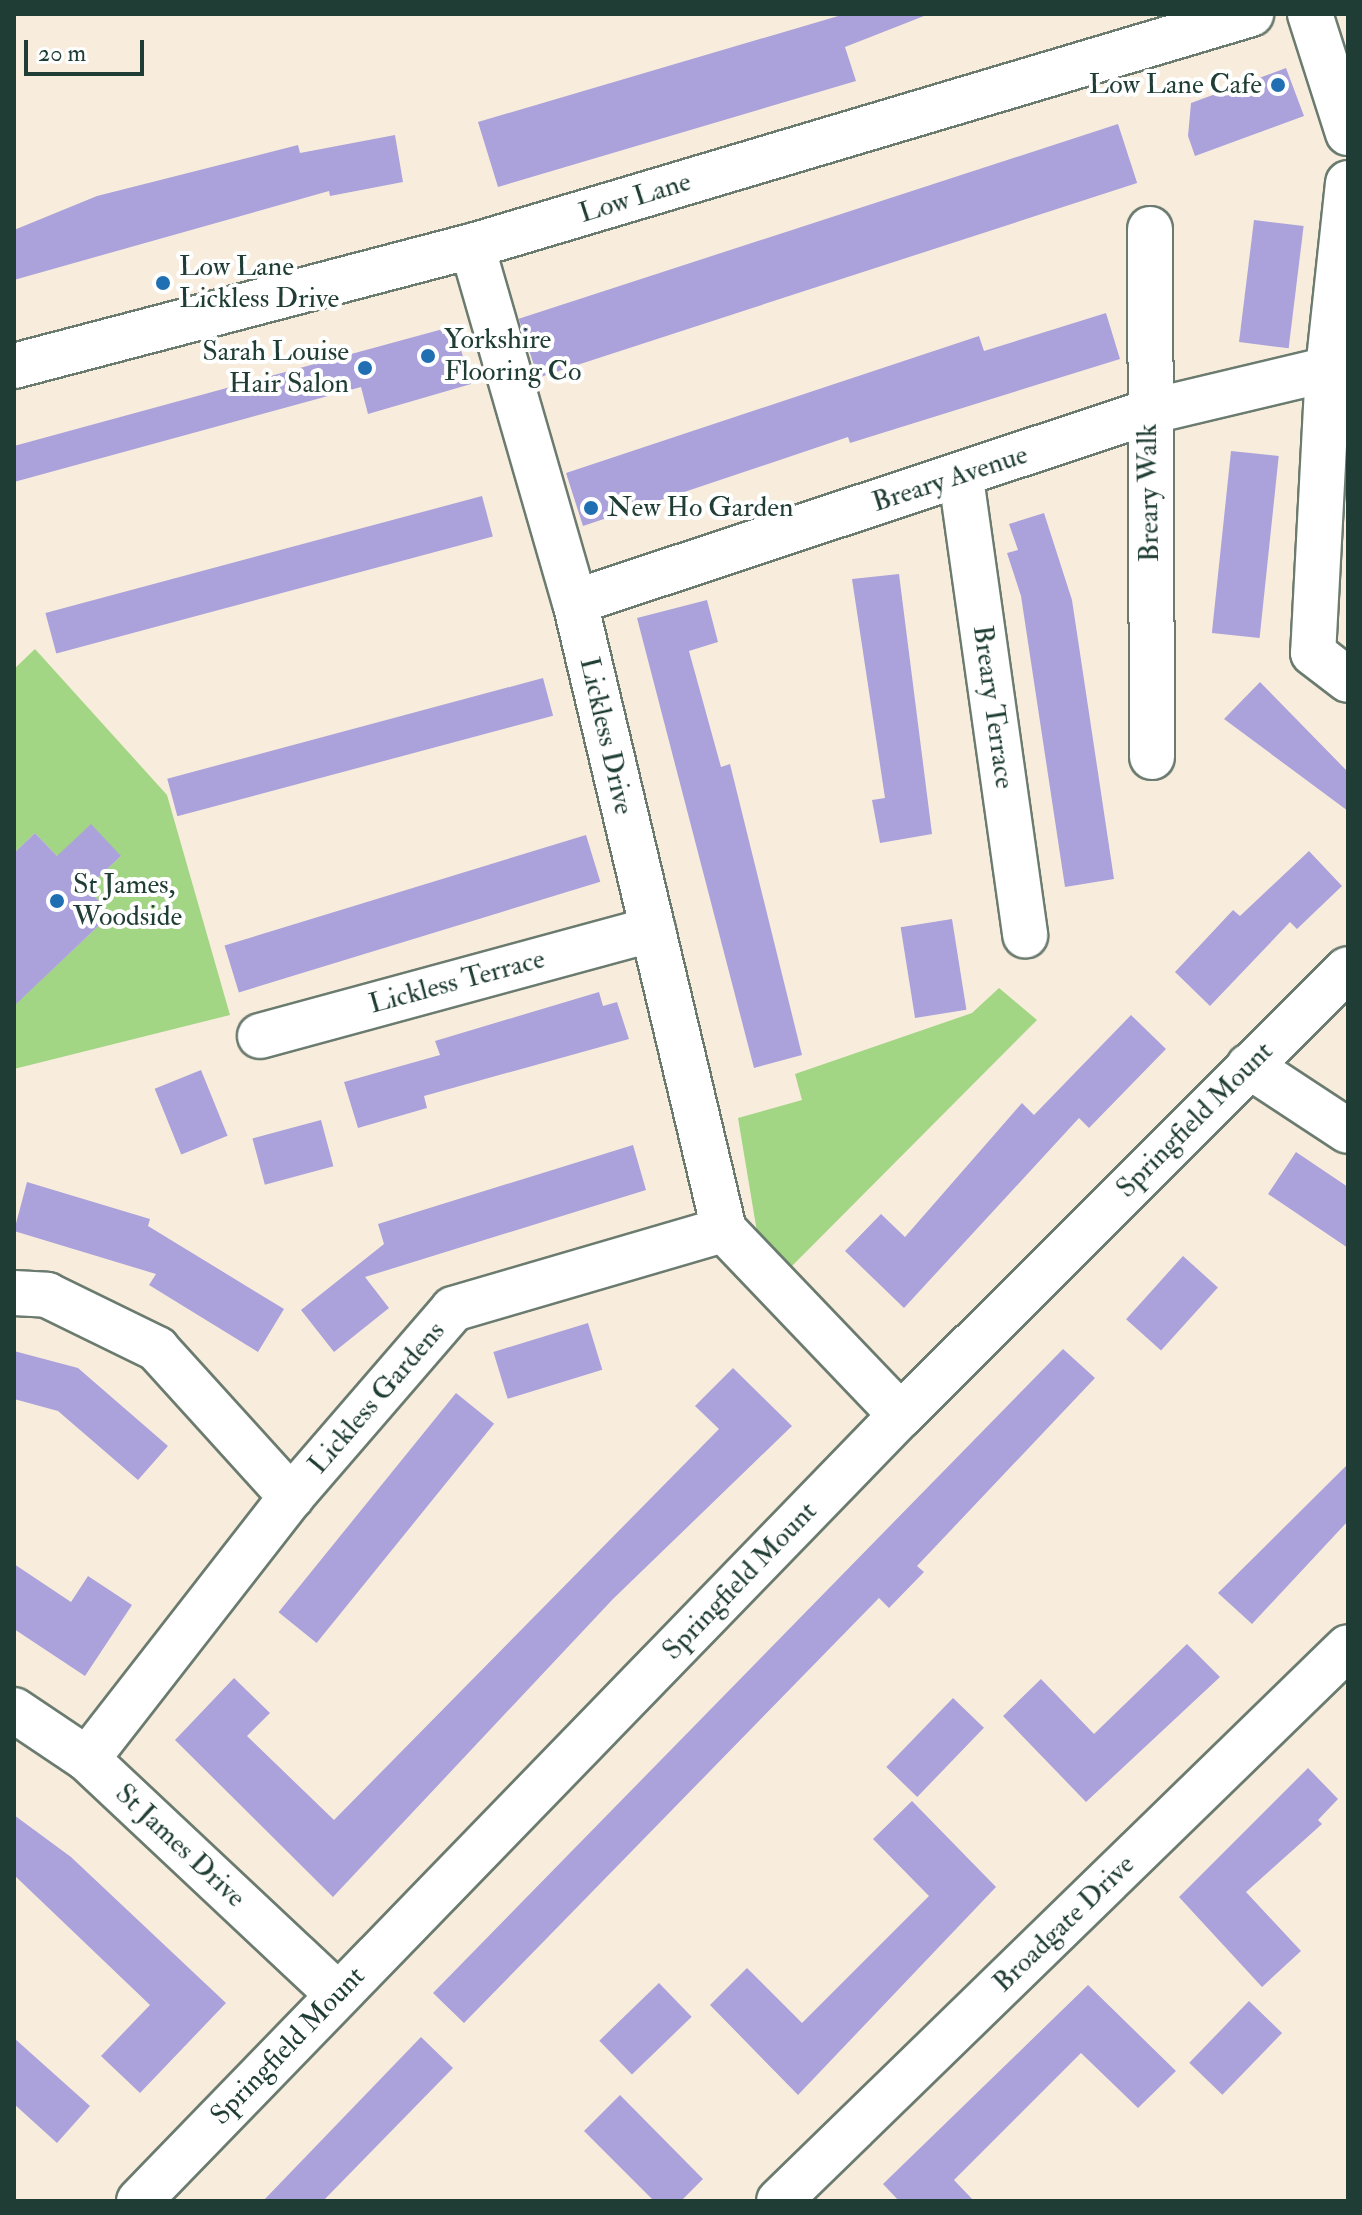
<!DOCTYPE html>
<style>
body{margin:0}
#map{position:relative;width:1362px;height:2215px;overflow:hidden;background:#f8eddc;font-family:"IM FELL Double Pica",serif}
div>[style]{position:absolute}
.green>*{inset:0;background:#a2d584}
.building>*{inset:0;background:#aba2db;transform-origin:0 0}
.roads{filter:drop-shadow(2px 0 #6b7b6f) drop-shadow(-2px 0 #6b7b6f) drop-shadow(0 2px #6b7b6f) drop-shadow(0 -2px #6b7b6f)}
.minor>*{height:44px;margin:-22px;padding:0 22px;transform-origin:22px;border-radius:22px;background:#fff}
.dots>*{width:22px;height:22px;translate:-50% -50%;box-sizing:border-box;border:4px solid #fff;border-radius:50%}
span{translate:-50% -50%;white-space:nowrap;text-align:center;line-height:1.15;-webkit-text-stroke:8px #fff;paint-order:stroke}
.poi-label{font-size:28px;color:#1f3d34}
.right{translate:-100% -50%;text-align:right}
.left{translate:0 -50%;text-align:left}
.street-label{font-size:28px;color:#1f3d34}
.frame{position:absolute;inset:0;border:16px solid #1f3d34;pointer-events:none}
.scale{position:absolute;left:24px;top:40px;width:120px;height:36px;box-sizing:border-box;border:4px solid #1f3d34;border-top:0;padding-left:10px;font-size:24px;line-height:28px;white-space:nowrap;color:#1f3d34;-webkit-text-stroke:6px #fff;paint-order:stroke}
</style>
<div id="map">
<div class="green">
<div style="clip-path:polygon(35px 649px,167px 795px,230px 1015px,14px 1069px,14px 990px,22px 998px,111px 914px,87px 888px,121px 856px,57px 856px,35px 833px,14px 853px,14px 669px)"></div>
<div style="clip-path:polygon(999px 988px,1037px 1020px,791px 1267px,757px 1232px,738px 1118px,802px 1100px,795px 1074px,972px 1013px)"></div>
</div>
<div class="building">
<div style="clip-path:polygon(845px 14px,924px 16px,845px 47px,856px 81px,498px 187px,478px 122px)"></div>
<div style="clip-path:polygon(1286px 68px,1304px 116px,1195px 156px,1188px 136px,1191px 103px)"></div>
<div style="left:1118px;top:124px;width:62px;height:630px;rotate:72deg"></div>
<div style="clip-path:polygon(395px 135px,403px 182px,330px 196px,329px 191px,14px 280px,14px 230px,97px 196px,298px 145px,300px 153px)"></div>
<div style="left:1254px;top:220px;width:50px;height:123px;rotate:7deg"></div>
<div style="clip-path:polygon(1106px 313px,1120px 359px,850px 443px,848px 437px,583px 526px,566px 473px,979px 336px,984px 351px)"></div>
<div style="clip-path:polygon(454px 326px,471px 384px,368px 414px,361px 387px,14px 482px,14px 446px)"></div>
<div style="left:1231px;top:451px;width:48px;height:183px;rotate:6deg"></div>
<div style="left:482px;top:496px;width:42px;height:452px;rotate:75deg"></div>
<div style="clip-path:polygon(1044px 513px,1072px 600px,1114px 879px,1065px 887px,1021px 596px,1007px 553px,1018px 550px,1009px 524px)"></div>
<div style="clip-path:polygon(899px 574px,932px 834px,880px 843px,872px 800px,885px 798px,852px 579px)"></div>
<div style="clip-path:polygon(707px 600px,718px 642px,689px 651px,721px 767px,730px 764px,802px 1055px,754px 1068px,637px 618px)"></div>
<div style="left:543px;top:678px;width:39px;height:389px;rotate:75deg"></div>
<div style="clip-path:polygon(1260px 682px,1348px 772px,1348px 811px,1224px 719px)"></div>
<div style="clip-path:polygon(91px 824px,121px 856px,87px 888px,111px 914px,14px 1006px,14px 853px,35px 833px,57px 856px)"></div>
<div style="left:586px;top:835px;width:49px;height:378px;rotate:73deg"></div>
<div style="clip-path:polygon(1309px 851px,1342px 886px,1297px 929px,1290px 922px,1210px 1006px,1175px 972px,1233px 910px,1240px 916px)"></div>
<div style="left:952px;top:919px;width:92px;height:52px;rotate:81deg"></div>
<div style="clip-path:polygon(599px 992px,603px 1006px,617px 1002px,629px 1039px,424px 1096px,427px 1108px,358px 1128px,344px 1082px,440px 1055px,435px 1041px)"></div>
<div style="clip-path:polygon(1131px 1015px,1166px 1049px,1089px 1128px,1079px 1118px,904px 1308px,845px 1251px,881px 1214px,905px 1237px,1022px 1103px,1034px 1115px)"></div>
<div style="left:201px;top:1070px;width:71px;height:50px;rotate:68deg"></div>
<div style="left:321px;top:1120px;width:48px;height:71px;rotate:75deg"></div>
<div style="clip-path:polygon(633px 1145px,646px 1190px,365px 1277px,389px 1308px,334px 1352px,301px 1310px,384px 1244px,378px 1224px)"></div>
<div style="clip-path:polygon(1296px 1152px,1348px 1187px,1348px 1248px,1268px 1194px)"></div>
<div style="clip-path:polygon(27px 1182px,150px 1219px,148px 1226px,284px 1309px,258px 1352px,149px 1285px,156px 1274px,14px 1231px)"></div>
<div style="left:1183px;top:1256px;width:47px;height:85px;rotate:42deg"></div>
<div style="left:588px;top:1323px;width:49px;height:99px;rotate:73deg"></div>
<div style="clip-path:polygon(1063px 1349px,1095px 1378px,917px 1566px,924px 1572px,889px 1608px,879px 1598px,464px 2023px,433px 1993px)"></div>
<div style="clip-path:polygon(14px 1351px,78px 1368px,168px 1446px,138px 1480px,58px 1411px,14px 1399px)"></div>
<div style="clip-path:polygon(733px 1368px,792px 1426px,613px 1599px,333px 1897px,175px 1740px,234px 1678px,270px 1713px,247px 1736px,334px 1820px,719px 1429px,695px 1406px)"></div>
<div style="left:456px;top:1393px;width:49px;height:282px;rotate:39deg"></div>
<div style="clip-path:polygon(1348px 1464px,1348px 1521px,1252px 1624px,1218px 1593px)"></div>
<div style="clip-path:polygon(14px 1564px,71px 1602px,88px 1576px,132px 1605px,85px 1676px,14px 1629px)"></div>
<div style="clip-path:polygon(1187px 1644px,1220px 1677px,1086px 1802px,1003px 1716px,1041px 1679px,1094px 1734px)"></div>
<div style="left:953px;top:1698px;width:43px;height:96px;rotate:44deg"></div>
<div style="clip-path:polygon(1308px 1768px,1338px 1799px,1318px 1820px,1322px 1824px,1246px 1892px,1301px 1951px,1262px 1987px,1179px 1897px)"></div>
<div style="clip-path:polygon(912px 1801px,996px 1887px,798px 2095px,710px 2005px,747px 1968px,802px 2023px,929px 1896px,873px 1839px)"></div>
<div style="clip-path:polygon(14px 1815px,71px 1857px,226px 2003px,140px 2093px,101px 2056px,150px 2005px,14px 1875px)"></div>
<div style="left:659px;top:1983px;width:47px;height:83px;rotate:46deg"></div>
<div style="clip-path:polygon(1088px 1985px,1176px 2071px,1138px 2108px,1081px 2053px,954px 2180px,974px 2201px,899px 2201px,883px 2184px)"></div>
<div style="left:1249px;top:2001px;width:46px;height:86px;rotate:44deg"></div>
<div style="clip-path:polygon(421px 2037px,453px 2068px,323px 2201px,263px 2201px)"></div>
<div style="clip-path:polygon(14px 2038px,90px 2106px,57px 2143px,14px 2104px)"></div>
<div style="clip-path:polygon(620px 2095px,703px 2179px,681px 2201px,654px 2201px,584px 2131px)"></div>
</div>
<div class="roads">
<div class="minor">
<div style="left:1310px;top:14px;width:125px;rotate:72.3deg"></div>
<div style="left:1348px;top:183px;width:187px;rotate:96.1deg"></div>
<div style="left:1328px;top:369px;width:284px;rotate:93deg"></div>
<div style="left:1313px;top:653px;width:44px;rotate:37.6deg"></div>
<div style="left:1150px;top:229px;width:528px;rotate:89.78deg"></div>
<div style="left:472px;top:246px;width:371px;rotate:73.9deg"></div>
<div style="left:575px;top:602px;width:645px;rotate:76.65deg"></div>
<div style="left:14px;top:366px;width:473px;rotate:-14.7deg"></div>
<div style="left:472px;top:246px;width:813px;rotate:-16.58deg"></div>
<div style="left:961px;top:478px;width:462px;rotate:82deg"></div>
<div style="left:575px;top:602px;width:604px;rotate:-18.34deg"></div>
<div style="left:1148px;top:412px;width:185px;rotate:-13.4deg"></div>
<div style="left:260px;top:1036px;width:407px;rotate:-15.2deg"></div>
<div style="left:1249px;top:1066px;width:118px;rotate:33.3deg"></div>
<div style="left:14px;top:1293px;width:33px;rotate:3deg"></div>
<div style="left:47px;top:1295px;width:123px;rotate:26.1deg"></div>
<div style="left:157px;top:1349px;width:200px;rotate:47.8deg"></div>
<div style="left:14px;top:1710px;width:88px;rotate:33.9deg"></div>
<div style="left:87px;top:1759px;width:343px;rotate:43.2deg"></div>
<div style="left:87px;top:1759px;width:332px;rotate:-52.1deg"></div>
<div style="left:291px;top:1497px;width:248px;rotate:-49.2deg"></div>
<div style="left:453px;top:1309px;width:282px;rotate:-16.3deg"></div>
<div style="left:724px;top:1230px;width:256px;rotate:46.3deg"></div>
<div style="left:139px;top:2201px;width:1095px;rotate:-45.89deg"></div>
<div style="left:901px;top:1415px;width:631px;rotate:-44.94deg"></div>
<div style="left:779px;top:2201px;width:794px;rotate:-44.23deg"></div>
</div>
</div>
<div class="dots">
<div style="left:1278px;top:85px;background:#1f6fb2"></div>
<div style="left:163px;top:283px;background:#1f6fb2"></div>
<div style="left:428px;top:356px;background:#1f6fb2"></div>
<div style="left:365px;top:368px;background:#1f6fb2"></div>
<div style="left:591px;top:508px;background:#1f6fb2"></div>
<div style="left:57px;top:901px;background:#1f6fb2"></div>
</div>
<div class="poi-label">
<span class="right" style="left:1262px;top:85px">Low Lane Cafe</span>
<span class="left" style="left:179px;top:283px">Low Lane<br>Lickless Drive</span>
<span class="left" style="left:444px;top:356px">Yorkshire<br>Flooring Co</span>
<span class="right" style="left:349px;top:368px">Sarah Louise<br>Hair Salon</span>
<span class="left" style="left:607px;top:508px">New Ho Garden</span>
<span class="left" style="left:73px;top:901px">St James,<br>Woodside</span>
</div>
<div class="street-label">
<span style="left:635px;top:198px;rotate:-17deg">Low Lane</span>
<span style="left:950px;top:479px;rotate:-18deg">Breary Avenue</span>
<span style="left:1149px;top:493px;rotate:-91deg">Breary Walk</span>
<span style="left:993px;top:707px;rotate:82deg">Breary Terrace</span>
<span style="left:606px;top:736px;rotate:77deg">Lickless Drive</span>
<span style="left:457px;top:982px;rotate:-15deg">Lickless Terrace</span>
<span style="left:1195px;top:1120px;rotate:-45deg">Springfield Mount</span>
<span style="left:377px;top:1398px;rotate:-49deg">Lickless Gardens</span>
<span style="left:740px;top:1581px;rotate:-46deg">Springfield Mount</span>
<span style="left:180px;top:1846px;rotate:43deg">St James Drive</span>
<span style="left:1064px;top:1924px;rotate:-44deg">Broadgate Drive</span>
<span style="left:288px;top:2046px;rotate:-46deg">Springfield Mount</span>
</div>
<div class="frame"></div>
<div class="scale">20 m</div>
</div>
